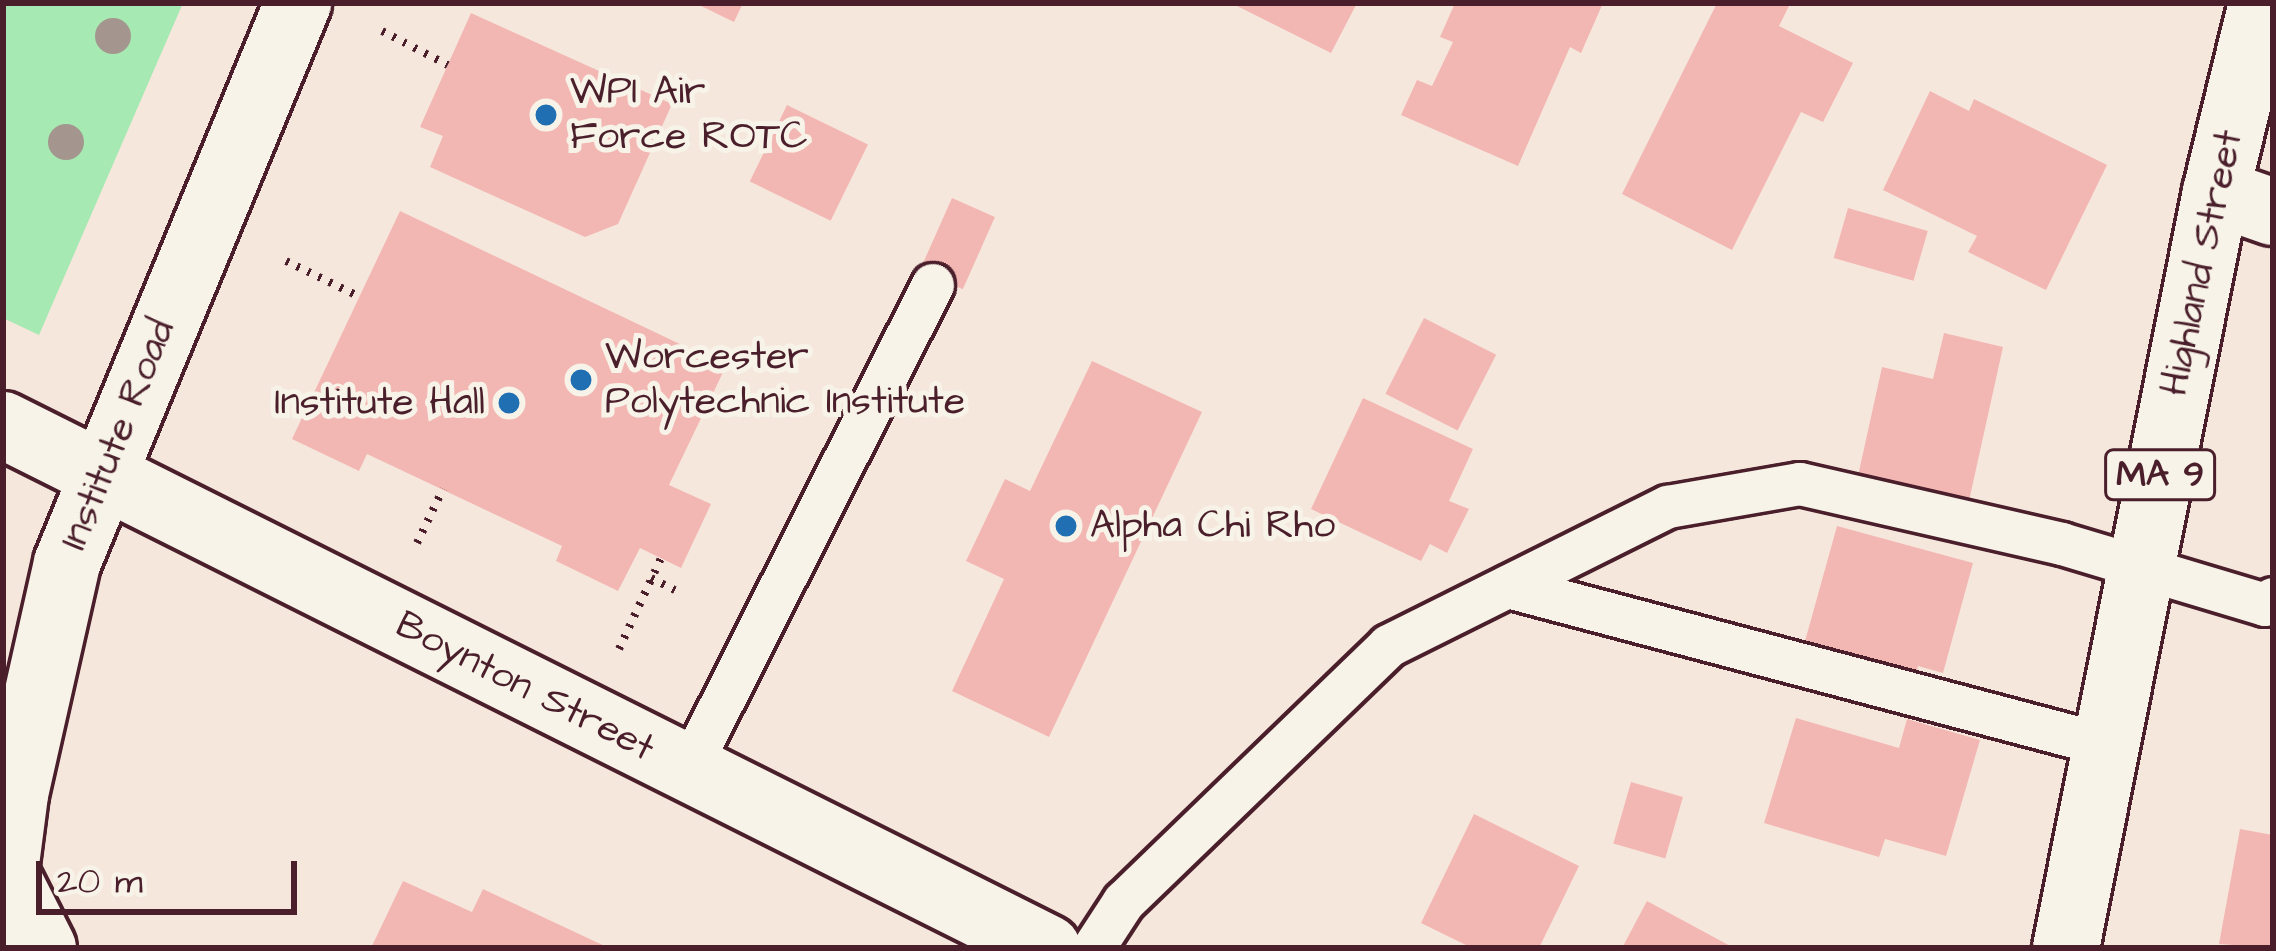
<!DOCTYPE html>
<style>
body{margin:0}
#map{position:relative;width:2276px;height:951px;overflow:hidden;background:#f6e7dd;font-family:"Architects Daughter",sans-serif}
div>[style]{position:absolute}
.green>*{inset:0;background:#a7e9b2}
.building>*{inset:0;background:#f3b7b3;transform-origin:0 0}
.path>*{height:8px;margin-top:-4px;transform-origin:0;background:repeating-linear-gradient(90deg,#4a1f2b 0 3px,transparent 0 12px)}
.roads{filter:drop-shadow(3px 0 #4a1f2b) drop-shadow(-3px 0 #4a1f2b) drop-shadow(0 3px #4a1f2b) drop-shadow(0 -3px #4a1f2b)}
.service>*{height:42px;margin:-21px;padding:0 21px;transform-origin:21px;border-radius:21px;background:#f7f3e8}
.minor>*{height:66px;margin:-33px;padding:0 33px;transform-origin:33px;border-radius:33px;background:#f7f3e8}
.tertiary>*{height:66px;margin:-33px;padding:0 33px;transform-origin:33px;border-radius:33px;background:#f7f3e8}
.trunk>*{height:66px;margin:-33px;padding:0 33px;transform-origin:33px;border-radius:33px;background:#f7f3e8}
.trees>*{width:36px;height:36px;margin:-18px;border-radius:50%;background:#a4958e}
.dots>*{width:33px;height:33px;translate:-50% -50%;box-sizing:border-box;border:6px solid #f7f3e8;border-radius:50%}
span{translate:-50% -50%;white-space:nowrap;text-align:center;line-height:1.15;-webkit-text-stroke:10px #f7f3e8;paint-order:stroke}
.shield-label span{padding:3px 9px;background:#f7f3e8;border:3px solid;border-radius:9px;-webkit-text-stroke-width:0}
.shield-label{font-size:36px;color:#4a1f2b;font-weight:700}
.poi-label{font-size:39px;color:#4a1f2b}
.left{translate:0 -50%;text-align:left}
.right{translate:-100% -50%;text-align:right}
.street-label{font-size:39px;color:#4a1f2b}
.frame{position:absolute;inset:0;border:6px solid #4a1f2b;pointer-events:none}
.scale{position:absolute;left:36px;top:861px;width:261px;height:54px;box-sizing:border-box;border:6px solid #4a1f2b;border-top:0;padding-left:15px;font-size:36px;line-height:42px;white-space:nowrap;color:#4a1f2b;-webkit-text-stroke:9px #f7f3e8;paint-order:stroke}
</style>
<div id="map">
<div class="green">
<div style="clip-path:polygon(3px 3px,183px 3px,39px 335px,3px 318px)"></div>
</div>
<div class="building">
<div style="clip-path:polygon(695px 3px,743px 3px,734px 22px)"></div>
<div style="clip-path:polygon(1231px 3px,1357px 3px,1331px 53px)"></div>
<div style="clip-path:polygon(1455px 3px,1603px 3px,1581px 53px,1570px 47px,1518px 166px,1401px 115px,1417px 80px,1432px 86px,1453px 42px,1440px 37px)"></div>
<div style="clip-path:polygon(1717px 3px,1784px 3px,1789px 6px,1779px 26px,1853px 63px,1823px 122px,1801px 112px,1732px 250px,1622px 194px)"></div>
<div style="clip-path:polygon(471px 13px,672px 104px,618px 224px,585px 237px,430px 167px,443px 136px,420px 127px)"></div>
<div style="clip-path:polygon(1930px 91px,1969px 111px,1974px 99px,2107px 165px,2046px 290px,1968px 252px,1977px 236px,1883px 190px)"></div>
<div style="left:787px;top:105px;width:90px;height:85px;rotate:26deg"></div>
<div style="left:952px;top:198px;width:47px;height:79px;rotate:24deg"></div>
<div style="left:1848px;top:208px;width:83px;height:52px;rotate:16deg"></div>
<div style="clip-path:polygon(400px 211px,726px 366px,669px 485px,711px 504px,681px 568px,640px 548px,618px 591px,556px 561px,562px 546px,367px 454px,359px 471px,292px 439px)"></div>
<div style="left:1424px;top:318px;width:81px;height:85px;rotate:27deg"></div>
<div style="clip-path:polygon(1944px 333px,2003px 347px,1967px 510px,1856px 485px,1882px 367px,1933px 379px)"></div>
<div style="clip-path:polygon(1092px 361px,1202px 412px,1049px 737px,952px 691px,1004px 579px,966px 561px,1005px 479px,1030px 491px)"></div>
<div style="clip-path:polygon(1363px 398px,1473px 449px,1449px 501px,1469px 509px,1447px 553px,1430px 544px,1421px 561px,1311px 509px)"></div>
<div style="clip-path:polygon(1837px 526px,1973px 563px,1943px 673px,1918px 666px,1914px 685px,1802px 652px)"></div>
<div style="clip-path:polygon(1796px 718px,1899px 748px,1907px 719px,1980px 740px,1946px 856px,1885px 839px,1879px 857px,1764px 823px)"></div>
<div style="left:1631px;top:782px;width:54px;height:64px;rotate:16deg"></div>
<div style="clip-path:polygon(1474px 814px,1579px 866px,1539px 948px,1472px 948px,1421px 923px)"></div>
<div style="clip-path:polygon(2240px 829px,2273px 835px,2273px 948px,2219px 944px)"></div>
<div style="clip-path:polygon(403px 881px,472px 912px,483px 889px,609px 948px,371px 948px)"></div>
<div style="clip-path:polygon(1647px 901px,1734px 948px,1622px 948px)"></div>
</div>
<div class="path">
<div style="left:382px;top:31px;width:74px;rotate:27.3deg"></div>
<div style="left:286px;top:261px;width:82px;rotate:25.9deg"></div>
<div style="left:417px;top:543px;width:60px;rotate:-64.3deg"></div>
<div style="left:651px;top:578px;width:27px;rotate:27deg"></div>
<div style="left:619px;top:649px;width:100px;rotate:-65.2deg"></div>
</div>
<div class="roads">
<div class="service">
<div style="left:1508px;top:587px;width:621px;rotate:14.84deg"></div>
<div style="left:689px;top:769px;width:542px;rotate:-63.25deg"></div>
<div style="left:1094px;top:948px;width:55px;rotate:-56.9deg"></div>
<div style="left:1124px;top:902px;width:368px;rotate:-44deg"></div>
<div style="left:1389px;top:646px;width:312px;rotate:-26.5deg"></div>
<div style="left:1668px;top:507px;width:134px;rotate:-9.9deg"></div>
<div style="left:1800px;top:484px;width:269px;rotate:12.9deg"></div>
<div style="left:2062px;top:544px;width:212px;rotate:16.7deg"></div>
<div style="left:2265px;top:605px;width:10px;rotate:-37deg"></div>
</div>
<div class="minor">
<div style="left:2216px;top:192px;width:60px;rotate:19.3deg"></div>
<div style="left:3px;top:425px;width:1168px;rotate:26.61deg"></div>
<div style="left:5px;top:873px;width:84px;rotate:63.1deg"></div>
</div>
<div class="tertiary">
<div style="left:3px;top:887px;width:94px;rotate:-82.6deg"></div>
<div style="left:15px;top:794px;width:237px;rotate:-77.3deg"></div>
<div style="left:67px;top:563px;width:606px;rotate:-67.58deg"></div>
</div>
<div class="trunk">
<div style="left:2066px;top:948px;width:771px;rotate:-78.78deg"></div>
<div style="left:2216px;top:192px;width:195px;rotate:-76.3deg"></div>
</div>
</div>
<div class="trees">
<div style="left:113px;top:36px"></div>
<div style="left:66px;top:142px"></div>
</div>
<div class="dots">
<div style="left:546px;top:115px;background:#1f6fb2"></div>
<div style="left:581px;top:380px;background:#1f6fb2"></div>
<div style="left:509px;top:403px;background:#1f6fb2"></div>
<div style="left:1066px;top:526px;background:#1f6fb2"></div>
</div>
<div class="shield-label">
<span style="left:2160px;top:475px">MA 9</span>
</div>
<div class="poi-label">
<span class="left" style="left:570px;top:115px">WPI Air<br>Force ROTC</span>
<span class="left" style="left:605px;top:380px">Worcester<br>Polytechnic Institute</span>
<span class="right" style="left:485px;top:403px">Institute Hall</span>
<span class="left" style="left:1090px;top:526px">Alpha Chi Rho</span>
</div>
<div class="street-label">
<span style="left:2203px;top:263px;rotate:-78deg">Highland Street</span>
<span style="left:119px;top:435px;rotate:-68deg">Institute Road</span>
<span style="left:525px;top:687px;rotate:27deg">Boynton Street</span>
</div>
<div class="frame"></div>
<div class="scale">20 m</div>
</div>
